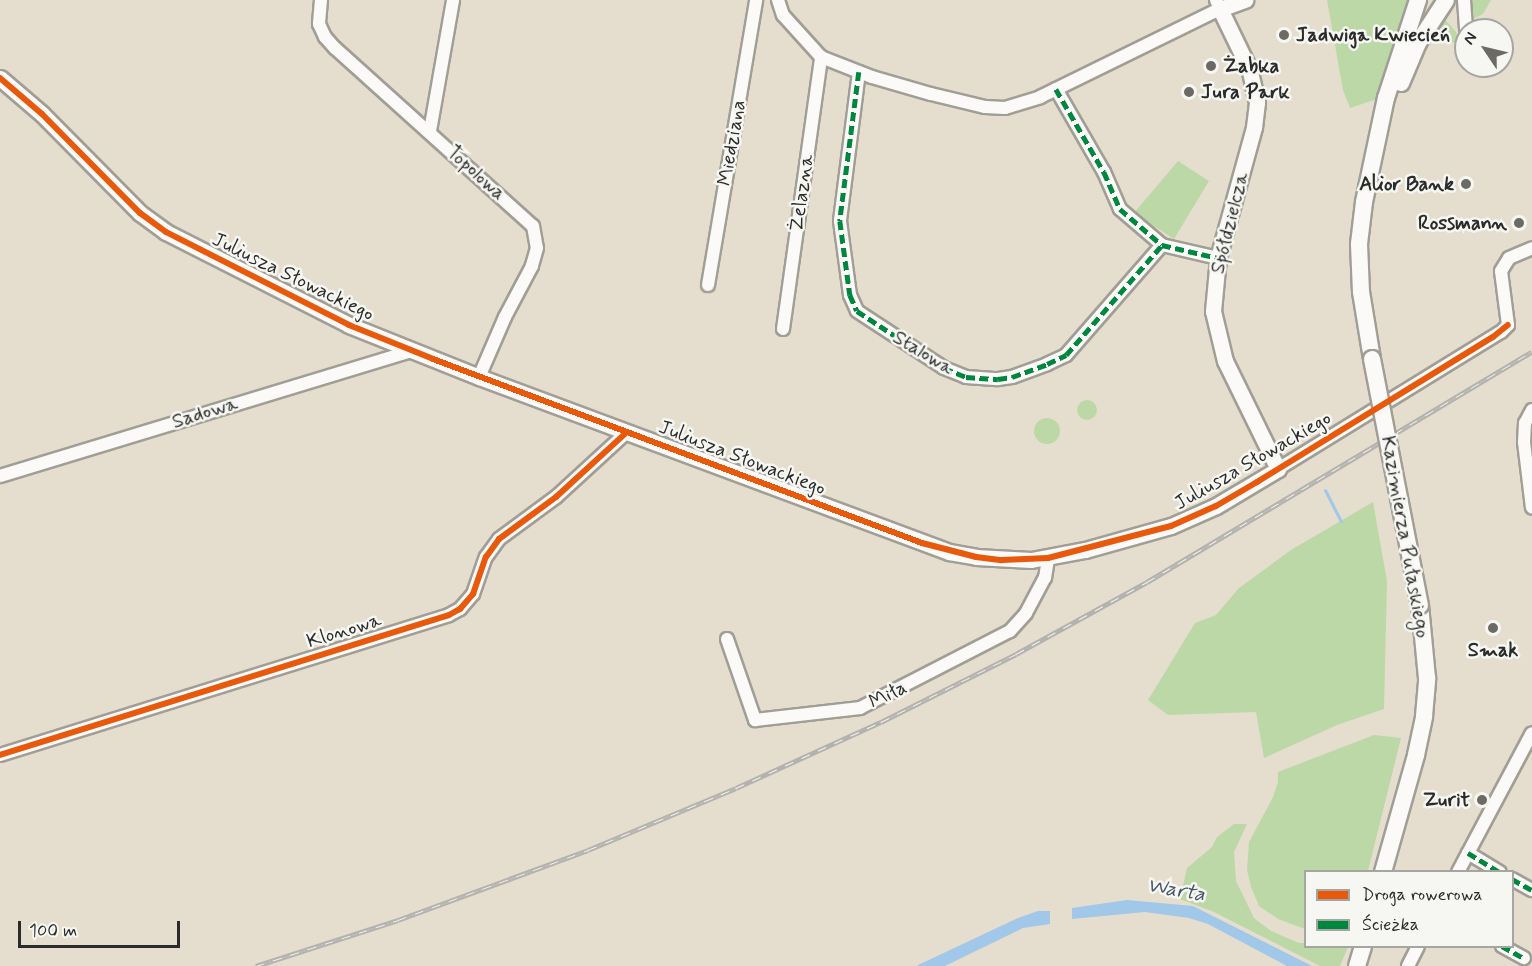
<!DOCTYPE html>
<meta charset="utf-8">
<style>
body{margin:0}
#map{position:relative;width:1532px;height:966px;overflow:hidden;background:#e5dece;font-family:Mynerve,sans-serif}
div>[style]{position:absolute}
.green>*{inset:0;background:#bcd8a7}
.round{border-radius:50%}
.water>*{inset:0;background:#a1c7e9}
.stream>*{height:3px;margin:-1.5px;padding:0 1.5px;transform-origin:1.5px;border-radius:1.5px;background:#a1c7e9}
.roads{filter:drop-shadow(2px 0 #a19e95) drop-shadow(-2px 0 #a19e95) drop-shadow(0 2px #a19e95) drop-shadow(0 -2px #a19e95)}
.minor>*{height:12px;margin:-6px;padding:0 6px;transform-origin:6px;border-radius:6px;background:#fbfaf8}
.tertiary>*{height:15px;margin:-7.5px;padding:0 7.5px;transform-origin:7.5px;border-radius:7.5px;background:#fbfaf8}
.secondary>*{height:16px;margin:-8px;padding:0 8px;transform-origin:8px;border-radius:8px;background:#fbfaf8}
.rail>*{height:5px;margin-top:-2.5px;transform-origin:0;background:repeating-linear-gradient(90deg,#f6f6f2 0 9px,#b3b2af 0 18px);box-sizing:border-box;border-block:2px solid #b3b2af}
.bridges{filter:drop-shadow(2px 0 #a19e95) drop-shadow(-2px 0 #a19e95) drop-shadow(0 2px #a19e95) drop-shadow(0 -2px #a19e95)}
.secondary-bridge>*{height:16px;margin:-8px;padding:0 8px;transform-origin:8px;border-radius:8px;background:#fbfaf8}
.quiet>*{height:4.5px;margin-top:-2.25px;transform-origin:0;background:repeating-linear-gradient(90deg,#00873e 0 9px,transparent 0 13.5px)}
.cycleway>*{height:6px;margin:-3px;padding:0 3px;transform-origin:3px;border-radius:3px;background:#e8590c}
.dots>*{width:16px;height:16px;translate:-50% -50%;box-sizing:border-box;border:3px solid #f6f6f2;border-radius:50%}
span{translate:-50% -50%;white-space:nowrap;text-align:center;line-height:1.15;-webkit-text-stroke:5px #f6f6f2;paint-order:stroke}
.poi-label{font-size:20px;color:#2b2b2b;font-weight:700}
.left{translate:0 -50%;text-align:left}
.right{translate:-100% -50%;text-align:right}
.street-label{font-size:20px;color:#2b2b2b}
.water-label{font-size:21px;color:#465768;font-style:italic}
.legend{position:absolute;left:1304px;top:870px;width:210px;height:78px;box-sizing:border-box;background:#f6f6f2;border:2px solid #a5a5a2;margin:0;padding:8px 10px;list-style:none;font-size:18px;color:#2b2b2b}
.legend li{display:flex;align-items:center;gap:12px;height:30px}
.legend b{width:30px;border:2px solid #a5a5a2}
.north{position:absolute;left:1454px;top:18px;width:60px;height:60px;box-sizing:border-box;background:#f6f6f2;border:2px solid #a5a5a2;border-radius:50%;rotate:305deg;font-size:16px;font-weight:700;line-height:24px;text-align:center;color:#2b2b2b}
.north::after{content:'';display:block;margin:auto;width:21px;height:27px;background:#6c6a64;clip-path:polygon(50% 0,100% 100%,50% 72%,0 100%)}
.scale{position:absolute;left:18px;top:921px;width:162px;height:27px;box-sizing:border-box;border:3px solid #2b2b2b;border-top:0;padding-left:8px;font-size:18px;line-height:21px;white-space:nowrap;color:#2b2b2b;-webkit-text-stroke:4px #f6f6f2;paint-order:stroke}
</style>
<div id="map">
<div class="green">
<div style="clip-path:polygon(1327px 0,1410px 0,1393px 60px,1377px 99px,1350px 108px,1343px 90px)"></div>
<div style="clip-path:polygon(1468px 0,1491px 0,1483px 14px,1475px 18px,1470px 16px)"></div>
<div style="clip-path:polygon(1442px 16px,1456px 32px,1462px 47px,1446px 39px,1426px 43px)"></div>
<div style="clip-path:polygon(1178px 161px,1209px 181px,1174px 239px,1134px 213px)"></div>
<div class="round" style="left:1077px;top:400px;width:20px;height:20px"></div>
<div class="round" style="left:1034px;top:418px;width:26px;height:26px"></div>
<div style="clip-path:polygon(1373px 502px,1387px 581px,1384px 709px,1337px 725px,1264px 758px,1256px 712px,1168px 715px,1148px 700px,1195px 623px,1216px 615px,1239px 588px,1291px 550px)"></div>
<div style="clip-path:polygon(1374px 735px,1401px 738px,1368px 871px,1306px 872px,1305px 929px,1278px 919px,1259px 906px,1251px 887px,1247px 870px,1249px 842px,1273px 797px,1278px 782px,1278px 772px)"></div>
<div style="clip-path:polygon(1234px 824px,1247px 824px,1234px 852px,1236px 881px,1254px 918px,1271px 931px,1299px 943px,1305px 943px,1306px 946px,1348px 947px,1340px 966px,1320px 966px,1214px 912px,1180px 899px,1187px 868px,1212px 847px,1217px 837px)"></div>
</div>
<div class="water">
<div style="clip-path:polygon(1127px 900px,1193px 906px,1312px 966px,1287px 966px,1208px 924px,1189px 918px,1145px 912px,1072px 919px,1072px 908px)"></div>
<div style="clip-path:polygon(1038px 911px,1050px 911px,1050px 924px,1023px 928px,945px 966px,916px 966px,1018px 918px)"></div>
</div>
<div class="stream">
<div style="left:1325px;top:490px;width:35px;rotate:63deg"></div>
</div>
<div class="roads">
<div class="minor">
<div style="left:321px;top:0;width:24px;rotate:95deg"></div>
<div style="left:319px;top:24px;width:14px;rotate:65deg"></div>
<div style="left:325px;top:37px;width:15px;rotate:48deg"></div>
<div style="left:335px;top:48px;width:266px;rotate:42deg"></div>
<div style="left:533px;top:226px;width:22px;rotate:80deg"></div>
<div style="left:537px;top:248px;width:19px;rotate:106deg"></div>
<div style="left:532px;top:266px;width:58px;rotate:117.9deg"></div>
<div style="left:505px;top:317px;width:65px;rotate:113.4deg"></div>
<div style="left:778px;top:0;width:16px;rotate:72deg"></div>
<div style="left:783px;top:15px;width:57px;rotate:47.9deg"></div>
<div style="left:821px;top:57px;width:55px;rotate:21.4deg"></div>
<div style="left:872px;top:77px;width:61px;rotate:16.1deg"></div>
<div style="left:931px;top:94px;width:56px;rotate:13.5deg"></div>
<div style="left:985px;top:107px;width:20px;rotate:3deg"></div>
<div style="left:1005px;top:108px;width:37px;rotate:-17deg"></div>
<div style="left:1040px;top:97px;width:200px;rotate:-26.1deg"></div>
<div style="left:1220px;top:9px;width:10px;rotate:-114deg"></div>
<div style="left:1464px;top:0;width:30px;rotate:86deg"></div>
<div style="left:859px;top:72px;width:150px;rotate:97.3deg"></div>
<div style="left:840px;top:221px;width:75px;rotate:82.3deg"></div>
<div style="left:850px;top:295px;width:17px;rotate:66deg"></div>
<div style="left:857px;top:311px;width:104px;rotate:33.2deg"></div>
<div style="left:944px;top:368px;width:24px;rotate:22deg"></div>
<div style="left:966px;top:377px;width:32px;rotate:4deg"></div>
<div style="left:998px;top:379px;width:14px;rotate:-8deg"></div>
<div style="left:1012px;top:377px;width:37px;rotate:-20deg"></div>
<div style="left:1047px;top:364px;width:21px;rotate:-25deg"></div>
<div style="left:1066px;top:355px;width:146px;rotate:-48.9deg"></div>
<div style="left:1162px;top:245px;width:57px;rotate:13.1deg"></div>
<div style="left:1056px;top:89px;width:96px;rotate:60deg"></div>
<div style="left:1104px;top:172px;width:40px;rotate:66.6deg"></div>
<div style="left:1120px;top:209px;width:55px;rotate:40.6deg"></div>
<div style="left:430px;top:131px;width:133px;rotate:-80deg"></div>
<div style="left:708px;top:285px;width:289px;rotate:-80.4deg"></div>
<div style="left:783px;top:329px;width:275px;rotate:-82deg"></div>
<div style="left:1532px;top:410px;width:15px;rotate:118deg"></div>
<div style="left:1525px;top:423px;width:19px;rotate:93deg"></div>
<div style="left:1524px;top:442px;width:66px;rotate:83.1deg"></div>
<div style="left:1278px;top:469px;width:262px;rotate:-31.6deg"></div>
<div style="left:1501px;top:332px;width:10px;rotate:-45deg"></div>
<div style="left:1508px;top:325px;width:54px;rotate:-97.4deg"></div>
<div style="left:1501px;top:271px;width:15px;rotate:-58deg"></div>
<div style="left:1509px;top:258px;width:25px;rotate:-23deg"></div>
<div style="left:0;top:476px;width:430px;rotate:-16.9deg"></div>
<div style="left:727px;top:639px;width:86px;rotate:70.9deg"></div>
<div style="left:755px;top:720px;width:106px;rotate:-6.5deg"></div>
<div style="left:860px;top:708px;width:169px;rotate:-27.2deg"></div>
<div style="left:1010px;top:631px;width:24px;rotate:-48deg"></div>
<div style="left:1026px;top:613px;width:40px;rotate:-62deg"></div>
<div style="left:1045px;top:578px;width:20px;rotate:-81deg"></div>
<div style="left:0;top:755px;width:470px;rotate:-17.3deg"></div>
<div style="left:449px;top:615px;width:13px;rotate:-29deg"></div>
<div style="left:460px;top:609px;width:20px;rotate:-49deg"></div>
<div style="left:473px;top:594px;width:39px;rotate:-71deg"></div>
<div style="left:486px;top:557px;width:22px;rotate:-54deg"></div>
<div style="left:499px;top:539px;width:71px;rotate:-36.4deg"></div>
<div style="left:556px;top:497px;width:96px;rotate:-42.5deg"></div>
<div style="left:1468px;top:853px;width:37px;rotate:31deg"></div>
<div style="left:1458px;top:872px;width:157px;rotate:-62deg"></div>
<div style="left:1512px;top:879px;width:23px;rotate:29deg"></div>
<div style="left:1502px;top:946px;width:25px;rotate:29deg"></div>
<div style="left:1408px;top:966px;width:22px;rotate:-63deg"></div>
</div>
<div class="tertiary">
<div style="left:0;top:78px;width:55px;rotate:40.6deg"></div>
<div style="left:42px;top:114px;width:139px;rotate:45.3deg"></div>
<div style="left:140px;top:213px;width:32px;rotate:36deg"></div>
<div style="left:166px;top:232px;width:205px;rotate:26.9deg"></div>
<div style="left:349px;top:325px;width:140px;rotate:21.8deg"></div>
<div style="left:479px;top:377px;width:502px;rotate:20.42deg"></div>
<div style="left:949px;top:552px;width:27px;rotate:10deg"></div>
<div style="left:976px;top:557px;width:55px;rotate:3.1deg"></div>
<div style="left:1031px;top:560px;width:55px;rotate:-10.5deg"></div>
<div style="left:1085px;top:550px;width:89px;rotate:-15.6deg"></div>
<div style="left:1171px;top:526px;width:49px;rotate:-24deg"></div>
<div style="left:1216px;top:506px;width:72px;rotate:-30.8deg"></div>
<div style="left:1278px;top:469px;width:120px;rotate:-116.1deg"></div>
<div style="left:1225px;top:361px;width:51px;rotate:-103.5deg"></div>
<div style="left:1213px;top:311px;width:53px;rotate:-84.6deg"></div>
<div style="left:1218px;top:258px;width:136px;rotate:-74.6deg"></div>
<div style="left:1254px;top:127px;width:25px;rotate:-83deg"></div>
<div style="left:1257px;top:102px;width:32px;rotate:-103deg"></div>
<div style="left:1250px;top:71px;width:69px;rotate:-115.8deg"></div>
<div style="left:1220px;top:9px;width:27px;rotate:-20deg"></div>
</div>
<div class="secondary">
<div style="left:1401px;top:83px;width:43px;rotate:-67deg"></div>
<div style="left:1418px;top:43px;width:51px;rotate:-56.9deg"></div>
<div style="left:1372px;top:359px;width:68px;rotate:-99.3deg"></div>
<div style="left:1361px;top:292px;width:48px;rotate:-92.4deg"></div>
<div style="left:1359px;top:244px;width:42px;rotate:-83.2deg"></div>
<div style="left:1364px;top:202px;width:106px;rotate:-78.1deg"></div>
<div style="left:1386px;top:98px;width:103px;rotate:-71.9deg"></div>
<div style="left:1383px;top:872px;width:122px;rotate:-74.2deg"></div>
<div style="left:1416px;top:755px;width:40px;rotate:-78deg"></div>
<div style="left:1424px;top:716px;width:38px;rotate:-85deg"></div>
<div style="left:1427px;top:678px;width:73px;rotate:-95.5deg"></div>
<div style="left:1357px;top:966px;width:21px;rotate:-73deg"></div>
</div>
</div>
<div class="rail">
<div style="left:256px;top:966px;width:149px;rotate:-17.9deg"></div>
<div style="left:398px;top:920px;width:202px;rotate:-20.2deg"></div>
<div style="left:588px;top:850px;width:160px;rotate:-22.7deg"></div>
<div style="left:736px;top:788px;width:159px;rotate:-24.5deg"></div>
<div style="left:881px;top:722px;width:151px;rotate:-26.7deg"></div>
<div style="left:1016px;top:654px;width:149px;rotate:-28.8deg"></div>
<div style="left:1147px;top:582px;width:448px;rotate:-30.9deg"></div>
</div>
<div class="bridges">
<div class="secondary-bridge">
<div style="left:1372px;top:359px;width:251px;rotate:79deg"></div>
</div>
</div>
<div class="quiet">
<div style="left:859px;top:72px;width:150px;rotate:97.3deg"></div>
<div style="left:840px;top:221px;width:75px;rotate:82.3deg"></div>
<div style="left:850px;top:295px;width:17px;rotate:66deg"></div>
<div style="left:857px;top:311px;width:104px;rotate:33.2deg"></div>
<div style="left:944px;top:368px;width:24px;rotate:22deg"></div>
<div style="left:966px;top:377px;width:32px;rotate:4deg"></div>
<div style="left:998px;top:379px;width:14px;rotate:-8deg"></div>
<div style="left:1012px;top:377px;width:37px;rotate:-20deg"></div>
<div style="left:1047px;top:364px;width:21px;rotate:-25deg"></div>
<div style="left:1066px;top:355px;width:146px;rotate:-48.9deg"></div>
<div style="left:1162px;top:245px;width:57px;rotate:13.1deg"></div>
<div style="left:1056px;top:89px;width:96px;rotate:60deg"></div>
<div style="left:1104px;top:172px;width:40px;rotate:66.6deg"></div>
<div style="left:1120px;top:209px;width:55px;rotate:40.6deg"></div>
<div style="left:1468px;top:853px;width:37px;rotate:31deg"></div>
<div style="left:1512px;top:879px;width:23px;rotate:29deg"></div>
<div style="left:1502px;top:946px;width:25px;rotate:29deg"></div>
</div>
<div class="cycleway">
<div style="left:0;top:78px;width:55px;rotate:40.6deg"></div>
<div style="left:42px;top:114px;width:139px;rotate:45.3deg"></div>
<div style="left:140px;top:213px;width:32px;rotate:36deg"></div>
<div style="left:166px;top:232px;width:205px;rotate:26.9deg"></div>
<div style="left:349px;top:325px;width:91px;rotate:22deg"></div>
<div style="left:433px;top:359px;width:522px;rotate:20.62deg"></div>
<div style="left:922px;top:543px;width:56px;rotate:14.5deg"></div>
<div style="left:976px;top:557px;width:26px;rotate:7deg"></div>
<div style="left:1002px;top:560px;width:46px;rotate:-2.5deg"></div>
<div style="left:1048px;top:558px;width:127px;rotate:-14.6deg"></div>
<div style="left:1171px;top:526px;width:49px;rotate:-24deg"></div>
<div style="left:1216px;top:506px;width:48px;rotate:-30.3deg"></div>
<div style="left:1257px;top:482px;width:277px;rotate:-31.6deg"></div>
<div style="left:1493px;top:337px;width:19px;rotate:-39deg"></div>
<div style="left:0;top:755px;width:470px;rotate:-17.3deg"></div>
<div style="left:449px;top:615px;width:13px;rotate:-29deg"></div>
<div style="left:460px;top:609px;width:20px;rotate:-49deg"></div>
<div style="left:473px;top:594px;width:39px;rotate:-71deg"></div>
<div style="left:486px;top:557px;width:22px;rotate:-54deg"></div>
<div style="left:499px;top:539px;width:71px;rotate:-36.4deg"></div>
<div style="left:556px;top:497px;width:96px;rotate:-42.5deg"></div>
</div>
<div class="dots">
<div style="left:1284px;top:35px;background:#6c6a64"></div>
<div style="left:1211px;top:66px;background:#6c6a64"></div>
<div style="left:1189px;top:92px;background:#6c6a64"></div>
<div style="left:1466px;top:184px;background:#6c6a64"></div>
<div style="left:1519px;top:223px;background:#6c6a64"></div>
<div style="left:1493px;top:628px;background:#6c6a64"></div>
<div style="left:1482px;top:800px;background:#6c6a64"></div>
</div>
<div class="poi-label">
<span class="left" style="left:1296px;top:35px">Jadwiga Kwiecień</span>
<span class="left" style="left:1223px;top:66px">Żabka</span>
<span class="left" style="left:1201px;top:92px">Jura Park</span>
<span class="right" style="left:1454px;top:184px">Alior Bank</span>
<span class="right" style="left:1507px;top:223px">Rossmann</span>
<span style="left:1493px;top:650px">Smak</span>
<span class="right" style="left:1470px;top:800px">Zurit</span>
</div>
<div class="street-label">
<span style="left:732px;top:143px;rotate:-80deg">Miedziana</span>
<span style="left:476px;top:173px;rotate:42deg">Topolowa</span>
<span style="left:802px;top:193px;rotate:-82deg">Żelazna</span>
<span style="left:1230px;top:223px;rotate:-76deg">Spółdzielcza</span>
<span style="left:293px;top:277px;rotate:26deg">Juliusza Słowackiego</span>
<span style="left:923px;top:353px;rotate:31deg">Stalowa</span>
<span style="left:205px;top:413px;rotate:-17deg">Sadowa</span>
<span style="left:742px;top:458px;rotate:21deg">Juliusza Słowackiego</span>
<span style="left:1253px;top:461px;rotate:-30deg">Juliusza Słowackiego</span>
<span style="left:1405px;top:537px;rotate:80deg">Kazimierza Pułaskiego</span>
<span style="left:344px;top:631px;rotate:-17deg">Klonowa</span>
<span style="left:888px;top:695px;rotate:-26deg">Miła</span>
</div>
<div class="water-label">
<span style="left:1176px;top:890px;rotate:10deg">Warta</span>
</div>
<ul class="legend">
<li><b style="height:8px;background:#e8590c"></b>Droga rowerowa</li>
<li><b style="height:8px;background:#00873e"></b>Ścieżka</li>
</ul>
<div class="north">N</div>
<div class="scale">100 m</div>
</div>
